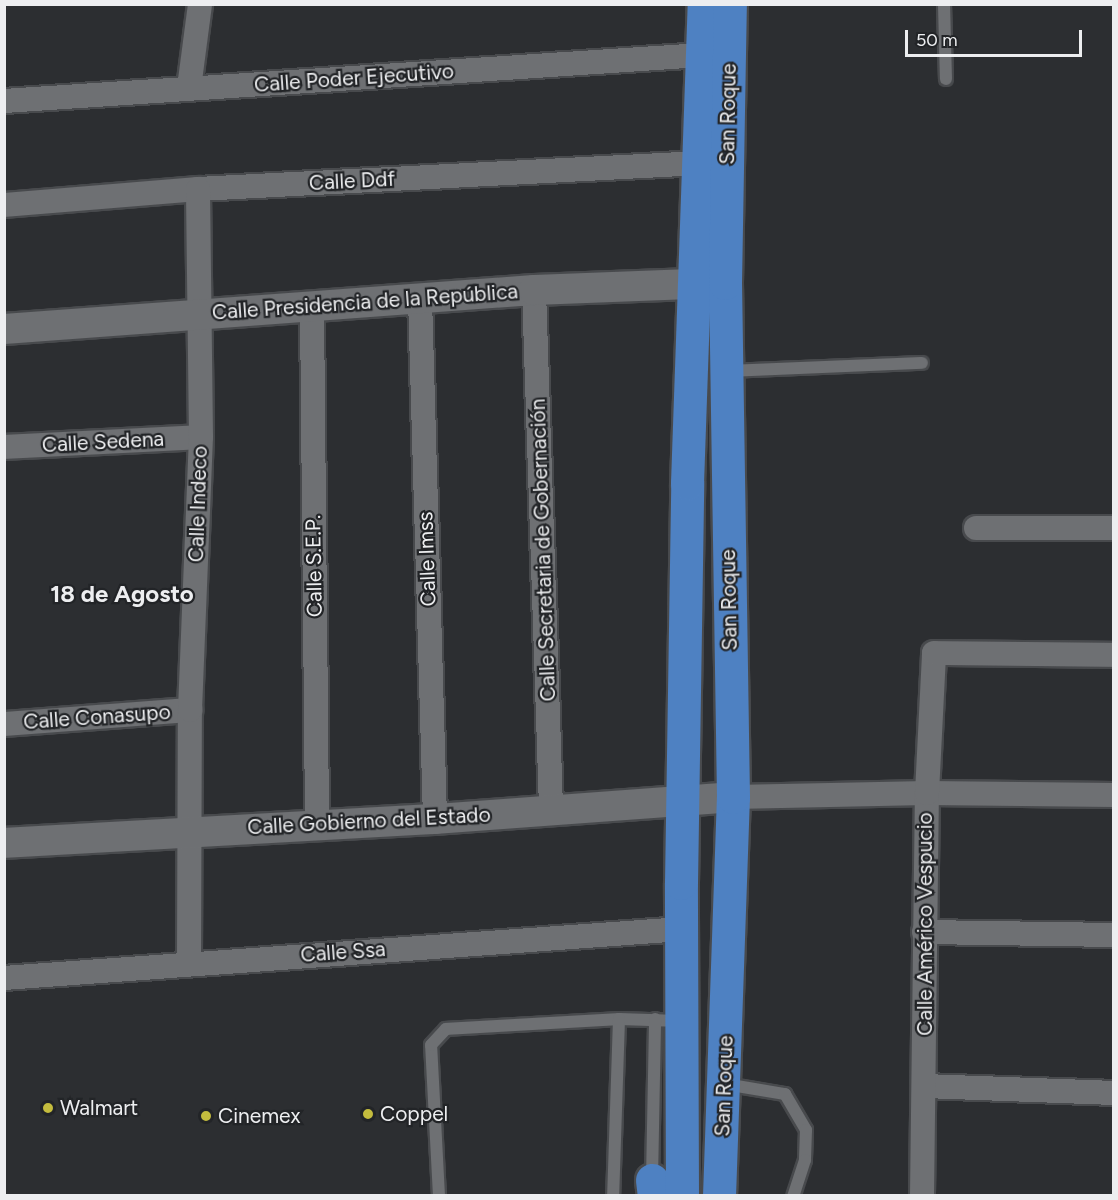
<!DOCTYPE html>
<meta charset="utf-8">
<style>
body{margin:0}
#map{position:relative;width:1118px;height:1200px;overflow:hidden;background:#2c2e31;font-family:Figtree,sans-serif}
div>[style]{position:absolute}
.roads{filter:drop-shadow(2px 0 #484a4d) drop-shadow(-2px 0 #484a4d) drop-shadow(0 2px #484a4d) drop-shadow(0 -2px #484a4d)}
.service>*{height:12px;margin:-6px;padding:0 6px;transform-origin:6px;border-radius:6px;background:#6e7073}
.minor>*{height:24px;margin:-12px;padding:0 12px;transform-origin:12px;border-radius:12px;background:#6e7073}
.tertiary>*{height:30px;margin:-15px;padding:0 15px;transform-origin:15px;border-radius:15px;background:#6e7073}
.primary>*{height:33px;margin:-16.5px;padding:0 16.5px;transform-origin:16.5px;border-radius:16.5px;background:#4e81c2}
.dots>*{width:16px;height:16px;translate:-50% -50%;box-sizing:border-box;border:3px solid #222427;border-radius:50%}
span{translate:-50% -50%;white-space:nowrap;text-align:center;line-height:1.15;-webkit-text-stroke:4.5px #222427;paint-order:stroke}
.street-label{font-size:21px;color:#edeef0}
.poi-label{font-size:21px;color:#edeef0}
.left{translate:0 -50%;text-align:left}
.quarter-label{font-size:24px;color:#edeef0;font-weight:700}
.frame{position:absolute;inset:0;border:6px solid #edeef0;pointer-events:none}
.scale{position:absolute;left:905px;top:30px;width:177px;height:27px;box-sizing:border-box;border:3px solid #edeef0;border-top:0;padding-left:8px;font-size:18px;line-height:21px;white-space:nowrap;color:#edeef0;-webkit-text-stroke:4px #222427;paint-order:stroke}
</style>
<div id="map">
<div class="roads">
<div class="service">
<div style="left:944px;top:4px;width:75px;rotate:88.5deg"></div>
<div style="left:728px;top:371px;width:194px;rotate:-2.4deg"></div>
<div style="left:619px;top:1019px;width:61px;rotate:1.9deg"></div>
<div style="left:725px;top:1084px;width:61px;rotate:9.5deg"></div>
<div style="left:785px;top:1094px;width:42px;rotate:59.7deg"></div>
<div style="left:806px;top:1130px;width:30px;rotate:92deg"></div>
<div style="left:805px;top:1160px;width:38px;rotate:108deg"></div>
<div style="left:652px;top:1180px;width:161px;rotate:-88.9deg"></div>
<div style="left:439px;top:1196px;width:151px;rotate:-93deg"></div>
<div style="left:431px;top:1045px;width:22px;rotate:-47deg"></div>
<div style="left:446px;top:1029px;width:173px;rotate:-3.3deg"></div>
<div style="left:619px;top:1019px;width:177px;rotate:91.9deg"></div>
</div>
<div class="minor">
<div style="left:189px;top:88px;width:85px;rotate:-82.5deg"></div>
<div style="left:4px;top:101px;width:701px;rotate:-3.77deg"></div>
<div style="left:4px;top:205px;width:195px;rotate:-4.7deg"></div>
<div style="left:198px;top:189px;width:503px;rotate:-2.96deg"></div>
<div style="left:534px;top:290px;width:519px;rotate:88.12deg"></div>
<div style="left:420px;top:298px;width:521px;rotate:88.35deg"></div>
<div style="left:312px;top:308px;width:516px;rotate:89.44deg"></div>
<div style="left:4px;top:447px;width:197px;rotate:-2.9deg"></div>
<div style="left:976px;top:528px;width:138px"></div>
<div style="left:4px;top:724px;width:187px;rotate:-4.3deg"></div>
<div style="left:733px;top:797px;width:194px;rotate:-1.2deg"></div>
<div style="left:927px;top:793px;width:187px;rotate:0.6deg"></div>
<div style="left:924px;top:932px;width:190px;rotate:0.9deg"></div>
<div style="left:189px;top:962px;width:252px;rotate:-89.8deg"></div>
<div style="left:190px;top:710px;width:273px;rotate:-87.7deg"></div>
<div style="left:201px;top:437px;width:248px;rotate:-90.7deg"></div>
<div style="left:4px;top:978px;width:680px;rotate:-4.13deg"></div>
<div style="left:924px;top:1086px;width:190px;rotate:2.1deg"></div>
<div style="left:922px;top:1196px;width:403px;rotate:-89.3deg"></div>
<div style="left:927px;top:793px;width:140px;rotate:-87.1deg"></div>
<div style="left:934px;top:653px;width:180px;rotate:0.6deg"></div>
</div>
<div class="tertiary">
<div style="left:4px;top:329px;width:531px;rotate:-4.21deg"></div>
<div style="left:534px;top:290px;width:183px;rotate:-2.2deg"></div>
<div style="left:4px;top:843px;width:432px;rotate:-3.2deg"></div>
<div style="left:435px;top:819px;width:299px;rotate:-4.2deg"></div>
</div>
<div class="primary">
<div style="left:652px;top:1180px;width:16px;rotate:83deg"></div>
<div style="left:682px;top:1196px;width:313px;rotate:-90.2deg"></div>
<div style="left:681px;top:883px;width:400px;rotate:-89.1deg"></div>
<div style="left:687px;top:483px;width:479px;rotate:-88deg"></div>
<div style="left:719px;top:1196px;width:399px;rotate:-88deg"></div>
<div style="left:733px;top:797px;width:514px;rotate:-90.89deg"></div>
<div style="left:725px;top:283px;width:279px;rotate:-89deg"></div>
</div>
</div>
<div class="dots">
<div style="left:48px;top:1108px;background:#c4bc3e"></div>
<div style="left:368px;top:1114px;background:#c4bc3e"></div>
<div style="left:206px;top:1116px;background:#c4bc3e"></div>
</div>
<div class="street-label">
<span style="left:354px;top:78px;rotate:-4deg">Calle Poder Ejecutivo</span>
<span style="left:728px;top:114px;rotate:-89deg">San Roque</span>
<span style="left:352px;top:181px;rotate:-3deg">Calle Ddf</span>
<span style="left:365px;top:302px;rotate:-4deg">Calle Presidencia de la República</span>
<span style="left:103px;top:442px;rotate:-3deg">Calle Sedena</span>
<span style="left:198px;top:504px;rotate:-88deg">Calle Indeco</span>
<span style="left:543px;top:550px;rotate:-92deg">Calle Secretaria de Gobernación</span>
<span style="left:427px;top:559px;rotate:-92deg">Calle Imss</span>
<span style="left:314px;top:566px;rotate:-91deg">Calle S.E.P.</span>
<span style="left:729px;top:600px;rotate:-91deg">San Roque</span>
<span style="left:97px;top:717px;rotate:-4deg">Calle Conasupo</span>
<span style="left:369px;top:821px;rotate:-3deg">Calle Gobierno del Estado</span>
<span style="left:925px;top:924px;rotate:-90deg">Calle Américo Vespucio</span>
<span style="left:343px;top:952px;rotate:-4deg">Calle Ssa</span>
<span style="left:724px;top:1086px;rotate:-88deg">San Roque</span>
</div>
<div class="poi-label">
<span class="left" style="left:60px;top:1108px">Walmart</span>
<span class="left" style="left:380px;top:1114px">Coppel</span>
<span class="left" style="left:218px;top:1116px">Cinemex</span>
</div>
<div class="quarter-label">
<span style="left:122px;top:594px">18 de Agosto</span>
</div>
<div class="frame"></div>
<div class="scale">50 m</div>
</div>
